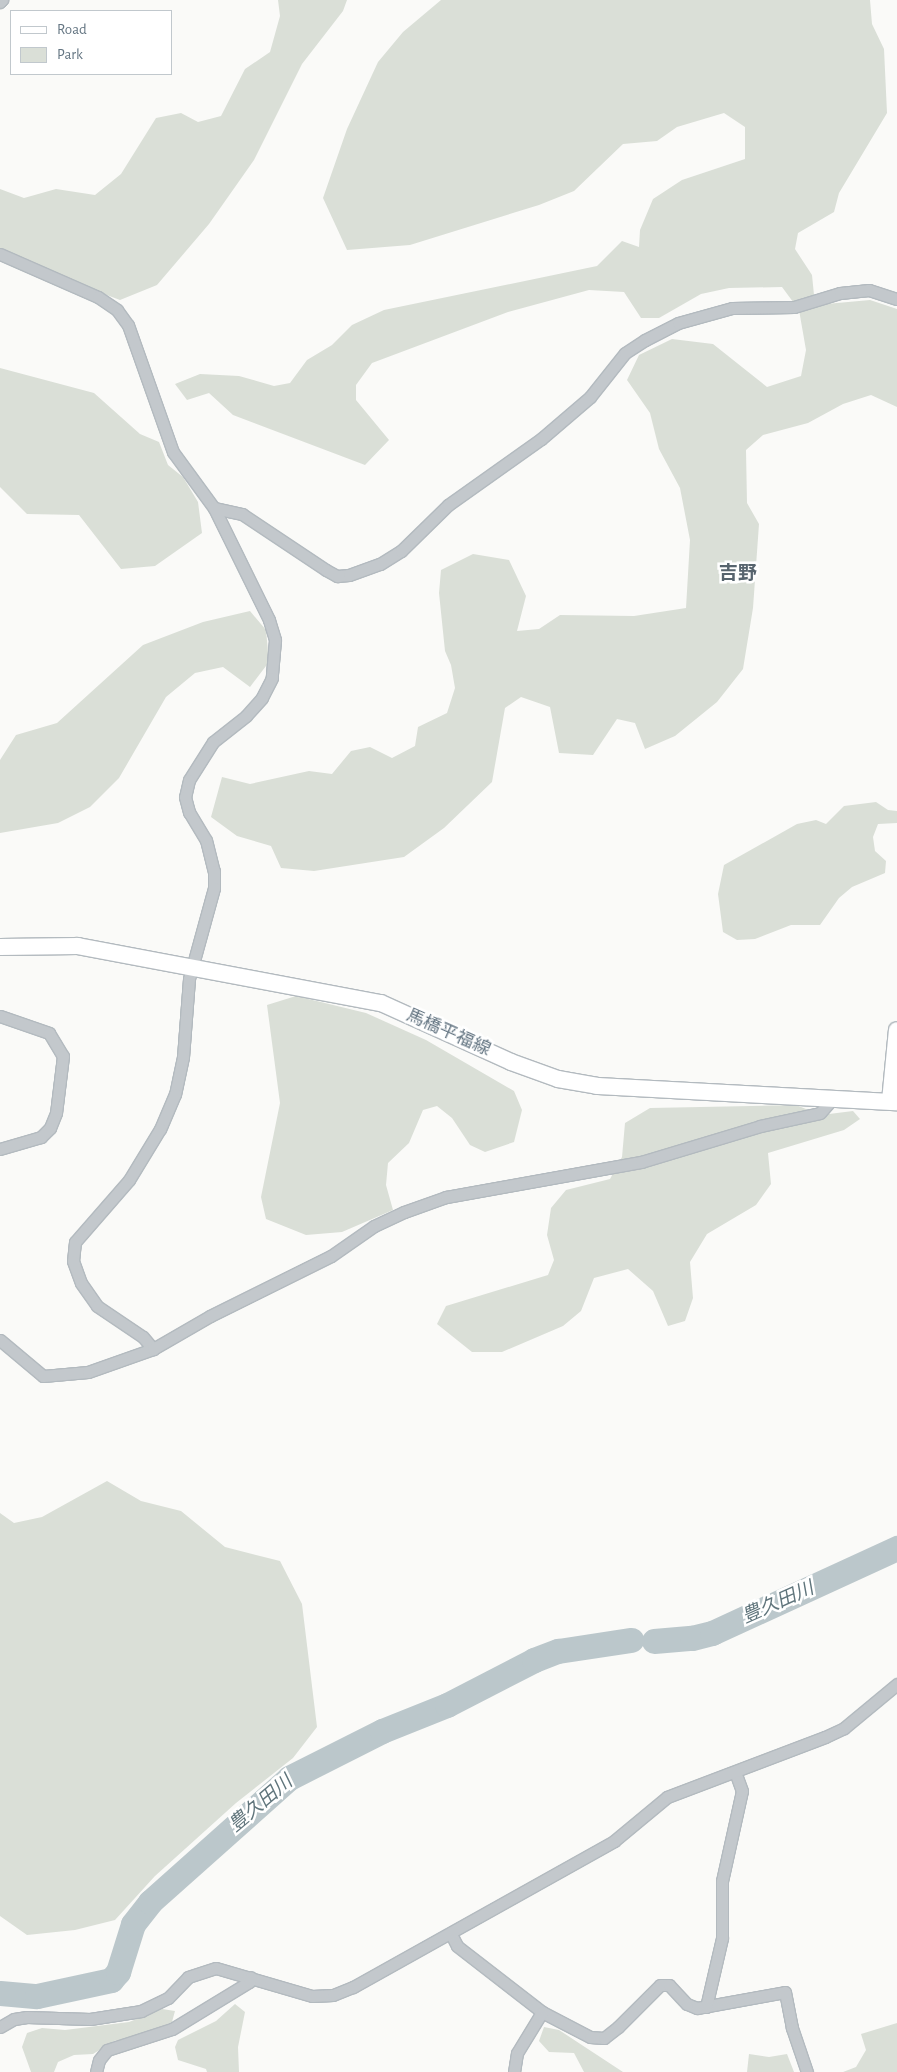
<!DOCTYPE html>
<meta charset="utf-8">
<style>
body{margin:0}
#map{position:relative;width:897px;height:2072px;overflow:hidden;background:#fafaf8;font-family:"Alegreya Sans","Noto Sans JP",sans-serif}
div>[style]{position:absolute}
.green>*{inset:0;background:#dadfd7}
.river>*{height:25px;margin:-12.5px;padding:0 12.5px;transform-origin:12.5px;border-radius:12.5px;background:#bbc7cb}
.roads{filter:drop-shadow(1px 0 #b3babf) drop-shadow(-1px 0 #b3babf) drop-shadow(0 1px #b3babf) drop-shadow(0 -1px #b3babf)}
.minor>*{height:11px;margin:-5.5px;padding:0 5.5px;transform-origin:5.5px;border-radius:5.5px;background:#c3c8cc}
.secondary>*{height:16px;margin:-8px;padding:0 8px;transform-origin:8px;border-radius:8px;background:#fff}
span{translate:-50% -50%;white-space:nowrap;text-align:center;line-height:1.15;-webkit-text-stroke:5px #fff;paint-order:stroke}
.street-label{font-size:18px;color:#657683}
.neighbourhood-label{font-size:19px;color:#57646e;font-weight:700}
.water-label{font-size:19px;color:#60757c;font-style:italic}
.legend{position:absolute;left:10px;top:10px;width:162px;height:65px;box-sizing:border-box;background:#fff;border:1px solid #c1c8cd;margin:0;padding:6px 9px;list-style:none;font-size:15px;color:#657683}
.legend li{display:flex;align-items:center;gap:10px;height:25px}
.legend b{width:25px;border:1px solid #c1c8cd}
</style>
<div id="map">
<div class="green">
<div style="clip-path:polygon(278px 0,347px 0,343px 11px,302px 64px,254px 160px,209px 224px,157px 285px,120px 300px,0 255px,0 189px,24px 198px,56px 189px,95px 195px,121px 174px,156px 118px,181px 113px,198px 122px,221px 116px,245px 69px,270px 52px,280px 16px)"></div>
<div style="clip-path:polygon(441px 0,870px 0,872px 24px,884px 49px,887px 113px,839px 193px,834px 212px,798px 233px,795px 249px,812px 275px,815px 305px,870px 300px,897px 309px,897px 407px,871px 395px,843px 404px,808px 423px,763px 435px,746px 450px,747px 503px,759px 524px,753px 608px,743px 669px,717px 702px,675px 736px,645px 749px,635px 723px,617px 719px,593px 755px,559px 753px,550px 707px,521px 697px,505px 708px,492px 782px,444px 828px,404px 857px,314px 871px,281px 868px,271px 846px,237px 836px,211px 817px,222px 777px,250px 784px,309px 771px,332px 774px,351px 751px,370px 747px,392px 758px,415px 746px,418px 727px,447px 713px,455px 688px,451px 665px,445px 651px,439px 593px,441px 570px,473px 554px,509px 560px,526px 596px,517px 631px,539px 629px,560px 615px,634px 616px,686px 608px,690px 540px,680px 488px,659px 449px,650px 413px,627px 380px,639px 355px,672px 339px,713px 344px,767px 387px,801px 376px,806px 350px,799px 310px,782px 287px,729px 288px,701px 294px,659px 318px,641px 318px,624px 292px,589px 290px,508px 312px,372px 363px,356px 385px,356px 400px,389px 440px,365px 465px,233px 415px,209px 393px,187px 400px,175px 384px,200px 374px,239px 376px,274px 386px,290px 383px,307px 360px,332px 345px,352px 325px,384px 310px,597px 266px,622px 241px,639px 247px,640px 230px,653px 199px,682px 180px,745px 159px,745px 127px,724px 113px,677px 127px,657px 141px,623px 144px,574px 191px,539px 205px,410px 245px,347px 250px,323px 198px,347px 129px,378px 62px,403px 32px)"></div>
<div style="clip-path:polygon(0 368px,94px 393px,140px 434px,159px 442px,168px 465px,183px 477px,198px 502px,202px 533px,155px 566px,121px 569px,79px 515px,27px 514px,0 487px)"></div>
<div style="clip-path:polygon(250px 611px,266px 630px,269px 662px,250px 687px,223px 667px,195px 673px,166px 697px,119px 778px,90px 807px,58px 823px,0 833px,0 760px,16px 735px,57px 723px,143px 645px,203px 622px)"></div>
<div style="clip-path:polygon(876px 802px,888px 810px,897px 811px,897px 823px,878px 824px,873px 837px,875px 851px,886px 861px,885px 873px,852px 887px,839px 898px,820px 925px,791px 925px,755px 939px,737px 940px,723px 932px,718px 894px,724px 865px,797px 824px,816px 820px,826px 824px,844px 806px)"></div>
<div style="clip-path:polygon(296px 996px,366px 1013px,426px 1040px,514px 1091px,522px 1110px,514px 1142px,485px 1152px,470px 1145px,452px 1118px,437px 1106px,423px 1110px,409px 1143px,388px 1163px,386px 1185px,393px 1210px,342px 1232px,306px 1235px,266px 1219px,261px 1197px,280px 1103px,267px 1005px)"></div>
<div style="clip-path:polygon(796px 1105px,821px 1115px,853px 1111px,860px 1119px,844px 1130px,768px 1153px,771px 1184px,756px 1205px,707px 1234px,690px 1262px,693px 1298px,685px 1321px,668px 1326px,653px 1291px,628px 1269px,594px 1278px,581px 1311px,563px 1326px,502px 1352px,472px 1352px,437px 1324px,446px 1306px,548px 1275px,554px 1260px,547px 1235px,551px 1208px,566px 1190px,610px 1179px,622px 1157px,625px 1123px,650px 1108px)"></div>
<div style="clip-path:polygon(107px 1481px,141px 1501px,181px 1511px,225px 1547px,280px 1561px,302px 1604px,317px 1727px,293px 1758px,236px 1803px,155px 1876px,115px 1920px,75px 1930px,27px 1935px,0 1916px,0 1513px,14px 1523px,42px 1517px)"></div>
<div style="clip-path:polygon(235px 2004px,245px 2012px,238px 2047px,239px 2072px,207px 2072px,206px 2069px,178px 2060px,175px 2047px,178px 2040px,216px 2021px)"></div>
<div style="clip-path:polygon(162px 2009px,175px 2011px,172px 2022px,145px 2034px,114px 2041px,93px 2054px,74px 2055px,58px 2062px,54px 2072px,31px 2072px,22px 2047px,27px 2033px,42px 2028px,65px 2030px,129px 2022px)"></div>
<div style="clip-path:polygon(897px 2023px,897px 2072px,843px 2072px,856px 2067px,866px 2050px,861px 2034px)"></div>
<div style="clip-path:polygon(544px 2027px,559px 2030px,623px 2072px,584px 2072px,574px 2053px,549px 2052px,539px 2041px)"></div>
<div style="clip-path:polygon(749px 2054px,769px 2057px,787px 2054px,794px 2072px,747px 2072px)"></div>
</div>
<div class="river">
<div style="left:654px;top:1641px;width:38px;rotate:-5deg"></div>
<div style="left:692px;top:1638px;width:21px;rotate:-14deg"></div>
<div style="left:712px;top:1633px;width:204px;rotate:-24.7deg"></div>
<div style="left:0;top:1993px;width:37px;rotate:5deg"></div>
<div style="left:37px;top:1996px;width:76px;rotate:-12.2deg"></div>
<div style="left:111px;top:1980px;width:11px;rotate:-49deg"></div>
<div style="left:118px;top:1972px;width:50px;rotate:-72.6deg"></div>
<div style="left:133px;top:1924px;width:28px;rotate:-52deg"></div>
<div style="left:150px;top:1902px;width:186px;rotate:-41.7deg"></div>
<div style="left:289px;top:1778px;width:104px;rotate:-26.8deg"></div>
<div style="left:382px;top:1731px;width:70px;rotate:-21.8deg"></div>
<div style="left:447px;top:1705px;width:98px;rotate:-27.3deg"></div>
<div style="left:534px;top:1660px;width:26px;rotate:-21deg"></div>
<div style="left:558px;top:1651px;width:74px;rotate:-8.6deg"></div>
</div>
<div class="roads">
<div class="minor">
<div style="left:0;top:2px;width:3px;rotate:-45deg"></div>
<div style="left:0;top:254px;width:107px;rotate:23.7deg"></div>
<div style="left:98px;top:297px;width:23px;rotate:34deg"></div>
<div style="left:117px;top:310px;width:19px;rotate:54deg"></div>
<div style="left:128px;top:325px;width:135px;rotate:70.5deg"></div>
<div style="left:173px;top:452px;width:69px;rotate:53.8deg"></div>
<div style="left:214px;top:508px;width:125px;rotate:63.8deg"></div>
<div style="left:269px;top:620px;width:21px;rotate:73deg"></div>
<div style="left:275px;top:640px;width:38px;rotate:95deg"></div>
<div style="left:272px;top:678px;width:22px;rotate:117deg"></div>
<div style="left:262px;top:698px;width:24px;rotate:132deg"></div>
<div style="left:246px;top:716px;width:42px;rotate:141.8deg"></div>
<div style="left:213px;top:742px;width:45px;rotate:122.3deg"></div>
<div style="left:189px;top:780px;width:17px;rotate:103deg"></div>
<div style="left:185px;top:797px;width:16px;rotate:75deg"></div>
<div style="left:189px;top:812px;width:33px;rotate:59deg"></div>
<div style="left:206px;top:840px;width:32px;rotate:76deg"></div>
<div style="left:214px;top:871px;width:17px;rotate:90deg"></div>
<div style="left:214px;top:888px;width:94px;rotate:105.4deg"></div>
<div style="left:189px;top:979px;width:78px;rotate:94.4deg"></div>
<div style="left:183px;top:1057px;width:38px;rotate:102deg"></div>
<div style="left:175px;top:1094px;width:38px;rotate:113deg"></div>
<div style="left:160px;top:1129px;width:60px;rotate:121.3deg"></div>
<div style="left:129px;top:1180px;width:82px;rotate:131.1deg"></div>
<div style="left:75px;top:1242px;width:19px;rotate:96deg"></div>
<div style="left:73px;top:1261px;width:23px;rotate:70deg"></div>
<div style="left:81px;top:1283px;width:28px;rotate:55deg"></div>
<div style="left:97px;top:1306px;width:55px;rotate:34deg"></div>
<div style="left:143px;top:1337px;width:16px;rotate:50deg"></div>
<div style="left:214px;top:508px;width:29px;rotate:12deg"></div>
<div style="left:242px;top:514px;width:101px;rotate:33.7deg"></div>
<div style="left:326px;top:570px;width:13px;rotate:29deg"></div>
<div style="left:337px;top:576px;width:12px;rotate:-5deg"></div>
<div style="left:349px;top:575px;width:33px;rotate:-20deg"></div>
<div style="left:380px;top:564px;width:25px;rotate:-32deg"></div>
<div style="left:401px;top:551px;width:66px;rotate:-44.4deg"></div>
<div style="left:448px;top:505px;width:114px;rotate:-35.4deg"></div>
<div style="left:541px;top:439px;width:65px;rotate:-40.6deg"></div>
<div style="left:590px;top:397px;width:56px;rotate:-51.5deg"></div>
<div style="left:625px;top:353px;width:24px;rotate:-33deg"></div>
<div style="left:645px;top:340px;width:37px;rotate:-27deg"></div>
<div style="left:678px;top:323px;width:56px;rotate:-15.5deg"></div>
<div style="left:732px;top:308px;width:62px;rotate:-0.9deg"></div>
<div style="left:794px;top:307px;width:48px;rotate:-16.9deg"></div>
<div style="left:840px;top:293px;width:29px;rotate:-6deg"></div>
<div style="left:869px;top:290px;width:29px;rotate:18deg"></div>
<div style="left:0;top:1016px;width:52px;rotate:19.1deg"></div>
<div style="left:49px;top:1033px;width:27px;rotate:59deg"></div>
<div style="left:63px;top:1056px;width:57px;rotate:97deg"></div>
<div style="left:56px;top:1113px;width:16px;rotate:112deg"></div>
<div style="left:50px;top:1128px;width:13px;rotate:135deg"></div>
<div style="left:41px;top:1137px;width:43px;rotate:163.7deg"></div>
<div style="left:0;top:1340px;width:56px;rotate:39.9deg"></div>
<div style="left:43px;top:1376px;width:45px;rotate:-5.1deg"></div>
<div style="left:88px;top:1372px;width:69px;rotate:-19.5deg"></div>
<div style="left:153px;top:1349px;width:66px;rotate:-30.1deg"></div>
<div style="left:210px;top:1316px;width:135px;rotate:-26.4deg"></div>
<div style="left:331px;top:1256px;width:52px;rotate:-34.9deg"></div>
<div style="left:374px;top:1226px;width:33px;rotate:-25deg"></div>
<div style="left:404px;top:1212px;width:45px;rotate:-19.7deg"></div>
<div style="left:446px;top:1197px;width:198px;rotate:-10.2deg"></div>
<div style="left:641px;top:1162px;width:124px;rotate:-16.8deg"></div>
<div style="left:760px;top:1126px;width:61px;rotate:-12.2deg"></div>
<div style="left:820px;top:1113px;width:20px;rotate:-49deg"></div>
<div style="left:451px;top:1934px;width:13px;rotate:63deg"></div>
<div style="left:457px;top:1946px;width:108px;rotate:37.8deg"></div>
<div style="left:542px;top:2012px;width:54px;rotate:27.5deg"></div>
<div style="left:590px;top:2037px;width:14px;rotate:4deg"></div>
<div style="left:604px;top:2038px;width:18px;rotate:-38deg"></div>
<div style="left:618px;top:2027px;width:59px;rotate:-45deg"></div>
<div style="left:660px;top:1985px;width:9px"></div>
<div style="left:669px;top:1985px;width:26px;rotate:47deg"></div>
<div style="left:687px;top:2004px;width:11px;rotate:22deg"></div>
<div style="left:697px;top:2008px;width:89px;rotate:-10.3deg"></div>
<div style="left:785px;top:1992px;width:37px;rotate:79deg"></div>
<div style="left:792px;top:2028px;width:46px;rotate:71.2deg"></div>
<div style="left:706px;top:2007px;width:71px;rotate:-76.9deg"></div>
<div style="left:722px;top:1938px;width:57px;rotate:-90deg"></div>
<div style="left:722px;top:1881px;width:92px;rotate:-77.5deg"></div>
<div style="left:742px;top:1791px;width:20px;rotate:-110deg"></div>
<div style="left:0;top:2027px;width:16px;rotate:-30deg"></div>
<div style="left:14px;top:2019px;width:13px;rotate:-9deg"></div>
<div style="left:27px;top:2017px;width:63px;rotate:1.8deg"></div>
<div style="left:90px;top:2019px;width:52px;rotate:-8.9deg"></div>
<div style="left:141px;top:2011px;width:30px;rotate:-26deg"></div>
<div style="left:168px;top:1998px;width:29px;rotate:-46deg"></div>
<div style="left:188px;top:1977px;width:29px;rotate:-18deg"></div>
<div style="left:216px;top:1968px;width:100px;rotate:16.3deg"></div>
<div style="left:312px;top:1996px;width:21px;rotate:-3deg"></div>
<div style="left:333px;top:1995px;width:22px;rotate:-22deg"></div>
<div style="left:353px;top:1987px;width:299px;rotate:-29.2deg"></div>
<div style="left:614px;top:1841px;width:69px;rotate:-39.7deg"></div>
<div style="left:667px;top:1797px;width:169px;rotate:-20.8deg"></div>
<div style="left:825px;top:1737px;width:21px;rotate:-25deg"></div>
<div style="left:844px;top:1728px;width:69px;rotate:-39.7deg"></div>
<div style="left:96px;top:2072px;width:12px;rotate:-76deg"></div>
<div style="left:99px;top:2060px;width:13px;rotate:-51deg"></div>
<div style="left:107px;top:2050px;width:68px;rotate:-17.9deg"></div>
<div style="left:172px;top:2029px;width:90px;rotate:-31.4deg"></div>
<div style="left:249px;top:1982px;width:5px;rotate:-68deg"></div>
<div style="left:514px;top:2072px;width:19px;rotate:-81deg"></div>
<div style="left:517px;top:2053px;width:48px;rotate:-58.6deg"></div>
</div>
<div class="secondary">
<div style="left:0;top:947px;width:78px;rotate:-0.7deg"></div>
<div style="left:78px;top:946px;width:308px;rotate:10.7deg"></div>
<div style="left:381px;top:1003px;width:143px;rotate:24.4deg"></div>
<div style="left:511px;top:1062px;width:50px;rotate:19.9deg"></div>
<div style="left:558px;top:1079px;width:40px;rotate:10deg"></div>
<div style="left:597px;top:1086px;width:300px;rotate:3.1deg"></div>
<div style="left:890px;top:1101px;width:71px;rotate:-84.4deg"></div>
</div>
</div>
<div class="street-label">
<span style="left:448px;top:1033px;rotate:24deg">馬橋平福線</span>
</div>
<div class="neighbourhood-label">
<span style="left:738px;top:574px">吉野</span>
</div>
<div class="water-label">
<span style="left:778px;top:1603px;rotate:-24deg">豊久田川</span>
<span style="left:261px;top:1804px;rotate:-40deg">豊久田川</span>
</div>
<ul class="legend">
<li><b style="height:6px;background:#fff"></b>Road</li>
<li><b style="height:14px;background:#dadfd7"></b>Park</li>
</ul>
</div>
